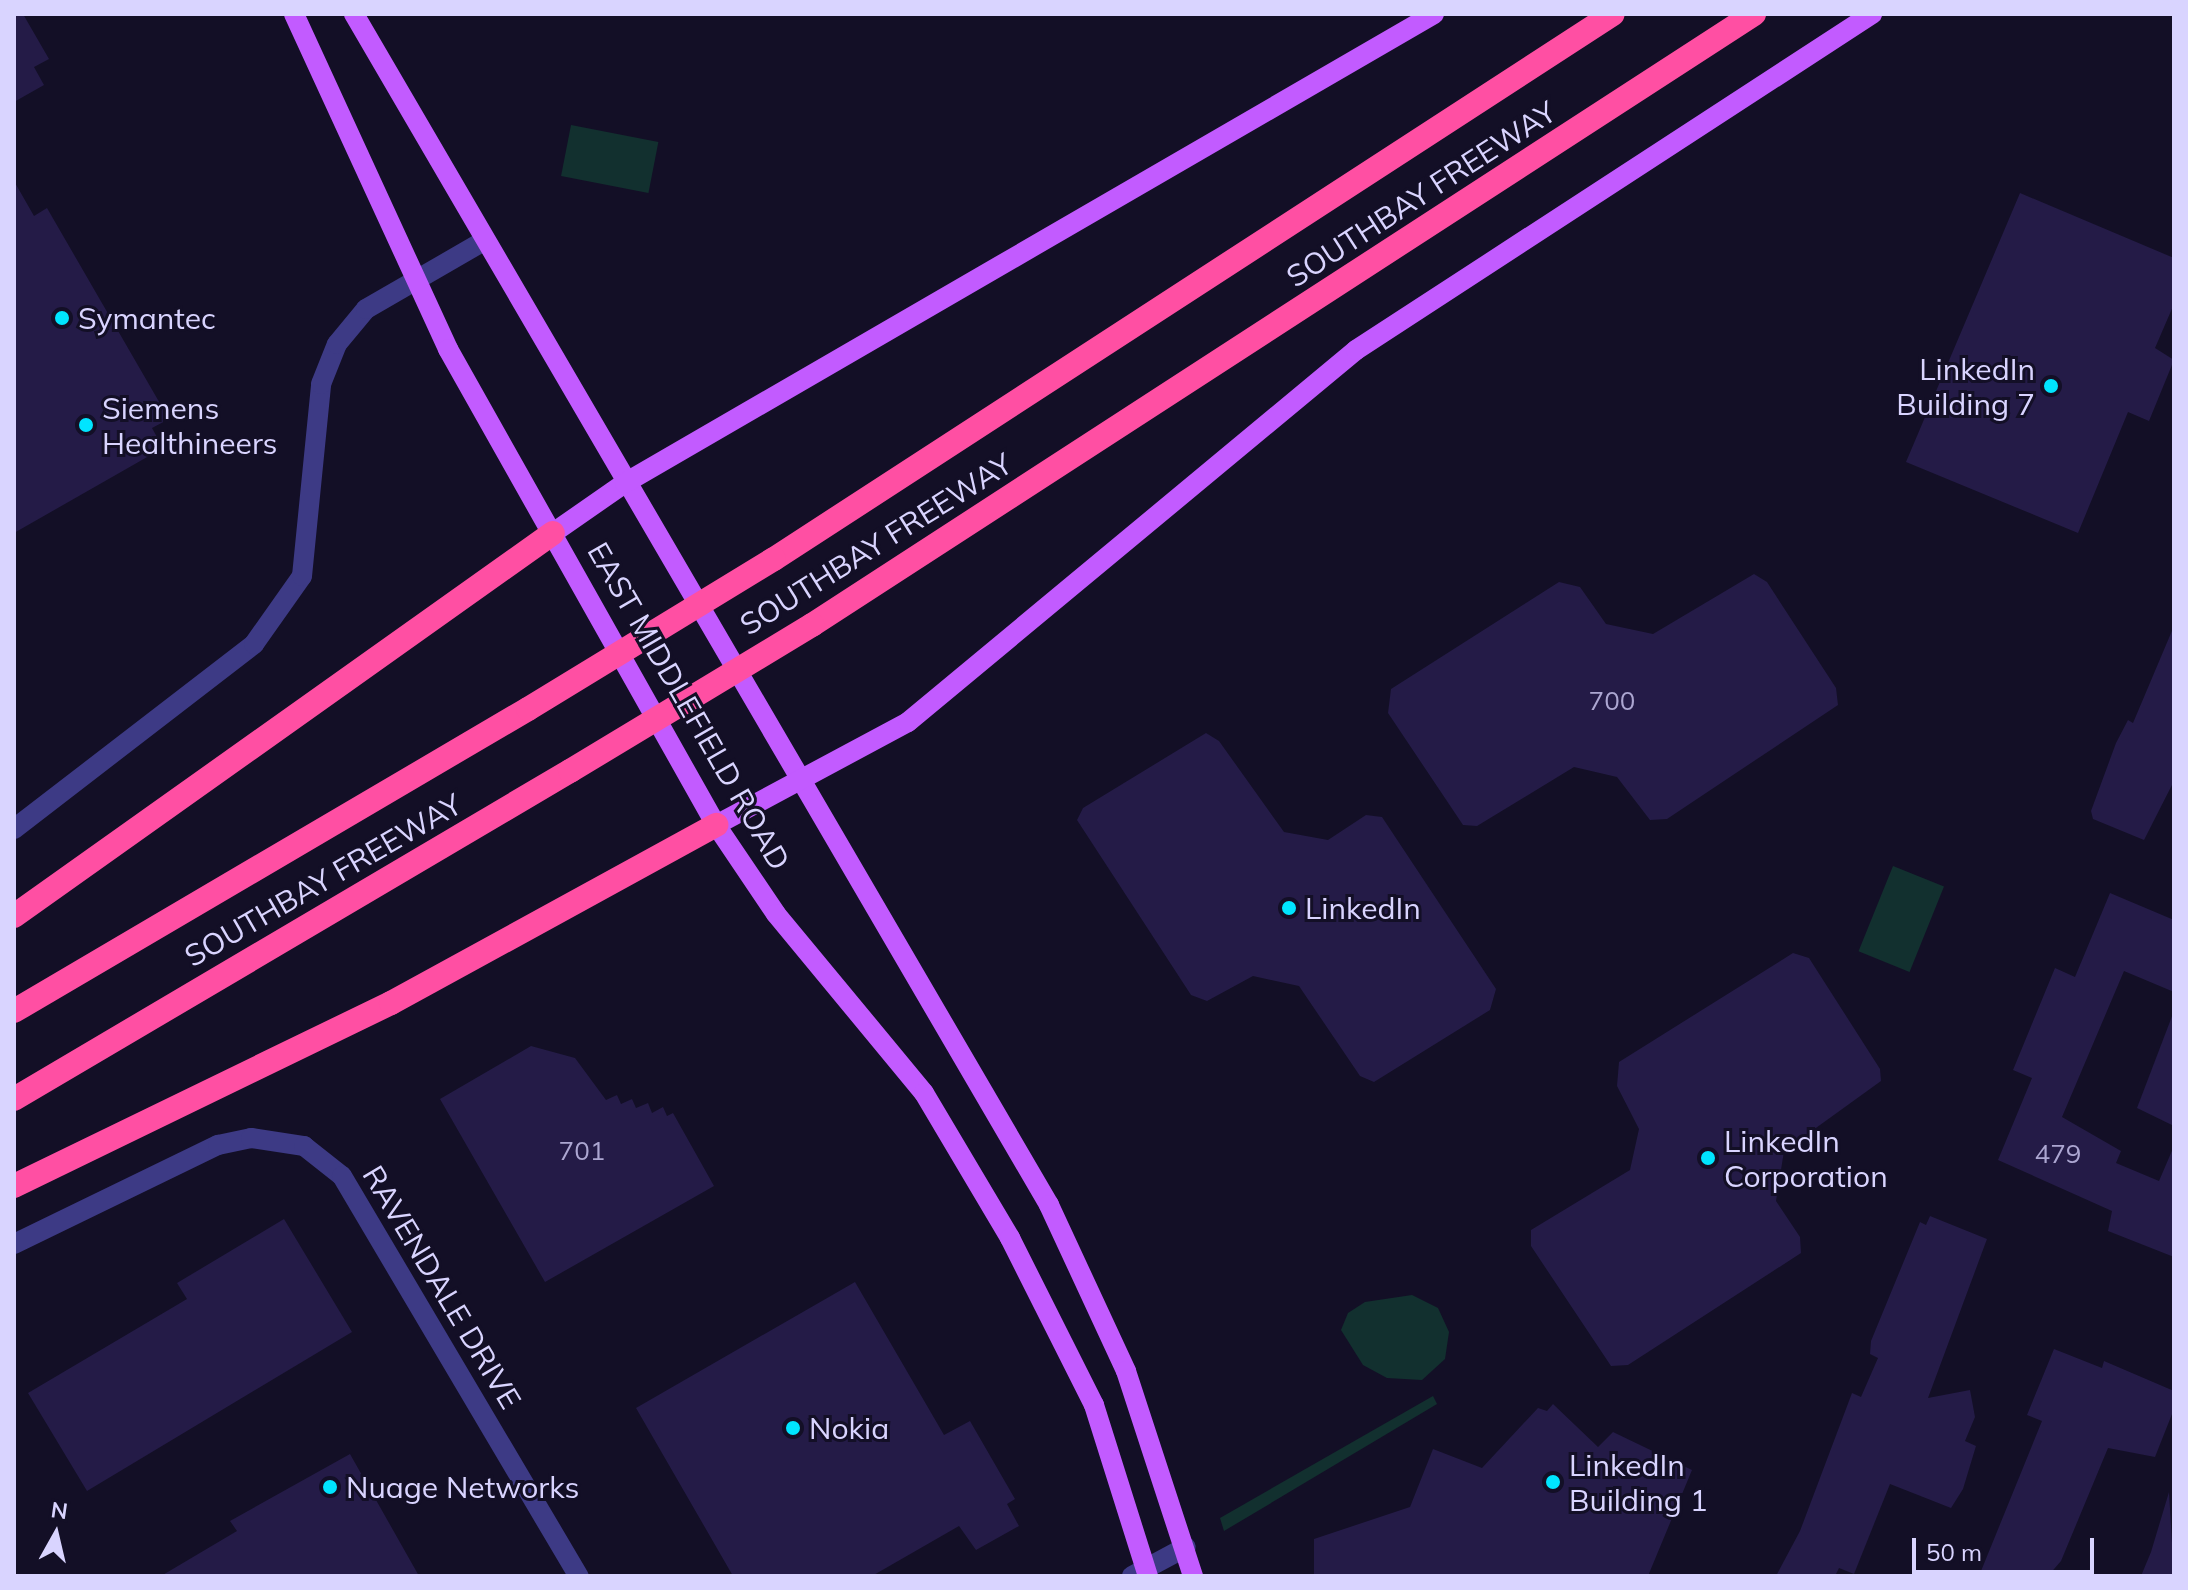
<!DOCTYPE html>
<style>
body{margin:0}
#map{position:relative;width:2188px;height:1590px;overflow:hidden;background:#130f26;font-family:Mulish,sans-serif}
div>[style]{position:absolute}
.green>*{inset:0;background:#12302f;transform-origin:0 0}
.building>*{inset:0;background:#241b47}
.minor>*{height:20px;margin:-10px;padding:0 10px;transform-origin:10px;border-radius:10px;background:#3d3a85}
.major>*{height:20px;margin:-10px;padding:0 10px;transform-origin:10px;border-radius:10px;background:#c25bff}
.highway>*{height:24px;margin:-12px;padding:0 12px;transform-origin:12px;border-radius:12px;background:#ff4fa3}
.highway-bridge>*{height:24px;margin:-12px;padding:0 12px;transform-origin:12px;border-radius:12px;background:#ff4fa3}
.dots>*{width:22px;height:22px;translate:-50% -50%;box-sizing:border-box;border:4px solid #130f26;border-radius:50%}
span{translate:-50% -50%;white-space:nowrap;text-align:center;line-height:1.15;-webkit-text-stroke:6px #130f26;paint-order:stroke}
.number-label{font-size:26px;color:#aca6d1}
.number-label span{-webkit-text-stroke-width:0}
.street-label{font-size:30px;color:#d9d4ff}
.poi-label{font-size:30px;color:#d9d4ff}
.left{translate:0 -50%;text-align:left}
.right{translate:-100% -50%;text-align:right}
.frame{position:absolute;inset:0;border:16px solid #d9d4ff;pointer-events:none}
.north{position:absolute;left:16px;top:1494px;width:80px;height:80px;-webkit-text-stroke:6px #130f26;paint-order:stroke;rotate:8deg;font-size:22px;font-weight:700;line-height:32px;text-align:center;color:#d9d4ff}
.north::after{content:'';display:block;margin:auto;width:28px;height:36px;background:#d9d4ff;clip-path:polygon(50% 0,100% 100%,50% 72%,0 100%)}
.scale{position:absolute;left:1912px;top:1538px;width:182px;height:36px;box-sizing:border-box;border:4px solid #d9d4ff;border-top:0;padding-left:10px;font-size:24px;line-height:28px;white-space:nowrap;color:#d9d4ff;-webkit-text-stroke:6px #130f26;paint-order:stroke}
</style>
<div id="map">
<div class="green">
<div style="left:571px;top:125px;width:89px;height:52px;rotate:11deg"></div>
<div style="left:1893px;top:866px;width:55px;height:92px;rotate:22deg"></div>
<div style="clip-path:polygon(1412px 1295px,1438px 1308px,1449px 1332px,1445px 1359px,1422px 1380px,1387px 1378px,1363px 1365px,1341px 1330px,1348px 1313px,1365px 1302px)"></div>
<div style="clip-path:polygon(1433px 1396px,1437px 1404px,1224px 1531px,1220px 1518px)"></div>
</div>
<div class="building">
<div style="clip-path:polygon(14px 14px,23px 14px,49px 59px,34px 67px,44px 85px,14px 102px)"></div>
<div style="clip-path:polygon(14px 181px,34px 216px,47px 208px,169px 419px,152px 428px,163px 448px,14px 533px)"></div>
<div style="clip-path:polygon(2020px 193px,2174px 258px,2174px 304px,2155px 348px,2174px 360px,2149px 421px,2128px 412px,2078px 533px,1906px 462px)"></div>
<div style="clip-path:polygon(1754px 574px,1767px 582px,1836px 688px,1838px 705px,1667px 819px,1650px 820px,1617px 777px,1574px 767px,1477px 826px,1463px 825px,1388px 713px,1391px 689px,1559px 582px,1580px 587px,1606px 624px,1653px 634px)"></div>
<div style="clip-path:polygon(2174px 626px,2174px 781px,2144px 840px,2093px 819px,2091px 811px,2116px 743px,2128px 720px,2133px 723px)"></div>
<div style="clip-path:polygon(1206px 733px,1219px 741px,1284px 832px,1328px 840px,1366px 815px,1382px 817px,1496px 989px,1490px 1010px,1374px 1082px,1360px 1076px,1299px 986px,1253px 976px,1207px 1001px,1191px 995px,1077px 820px,1083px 808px)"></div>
<div style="clip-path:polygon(2110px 893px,2174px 920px,2174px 992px,2124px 971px,2062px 1117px,2121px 1151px,2116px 1163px,2159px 1181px,2174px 1146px,2174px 1257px,2108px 1231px,2112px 1211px,1998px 1160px,2032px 1078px,2013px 1070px,2055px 968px,2075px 977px)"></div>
<div style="clip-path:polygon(1793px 953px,1809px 958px,1880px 1069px,1881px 1081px,1784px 1151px,1776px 1201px,1800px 1237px,1801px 1253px,1628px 1365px,1611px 1366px,1531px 1246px,1531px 1230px,1630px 1170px,1639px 1129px,1617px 1086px,1619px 1062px)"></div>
<div style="clip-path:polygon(2174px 1011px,2174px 1126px,2137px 1108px)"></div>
<div style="clip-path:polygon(531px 1046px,575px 1058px,606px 1100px,617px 1095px,621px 1104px,632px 1099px,636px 1108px,648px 1103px,652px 1113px,663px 1107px,667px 1116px,673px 1113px,714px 1186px,545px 1282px,440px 1099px)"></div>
<div style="clip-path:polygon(1930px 1216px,1987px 1239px,1928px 1398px,1970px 1390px,1975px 1417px,1965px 1441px,1976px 1446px,1963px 1489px,1951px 1508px,1890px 1484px,1854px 1574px,1839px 1568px,1835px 1576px,1776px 1576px,1800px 1531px,1852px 1393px,1861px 1397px,1878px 1358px,1870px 1354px,1871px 1341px,1920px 1222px,1926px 1225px)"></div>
<div style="clip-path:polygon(284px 1219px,352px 1332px,87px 1491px,28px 1393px,187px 1299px,177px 1283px)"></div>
<div style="clip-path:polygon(855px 1282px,944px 1435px,970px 1421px,1015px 1499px,1007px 1504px,1019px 1526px,976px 1550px,959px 1526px,872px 1576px,733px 1576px,636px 1408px)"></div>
<div style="clip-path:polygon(2054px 1349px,2102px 1368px,2104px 1361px,2174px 1391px,2174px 1409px,2155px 1457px,2108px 1448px,2061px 1561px,2048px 1576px,1979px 1576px,2042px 1421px,2027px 1415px)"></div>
<div style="clip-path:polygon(1553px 1404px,1598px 1447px,1613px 1432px,1692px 1470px,1648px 1576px,1314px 1576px,1314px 1539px,1410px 1507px,1433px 1449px,1482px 1468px,1538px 1408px,1547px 1411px)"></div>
<div style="clip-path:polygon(350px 1454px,419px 1576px,161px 1576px,237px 1531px,230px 1521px)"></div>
<div style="clip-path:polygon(2169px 1492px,2174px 1576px,2141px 1576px,2151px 1552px)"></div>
</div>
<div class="minor">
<div style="left:14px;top:829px;width:303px;rotate:-37.6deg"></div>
<div style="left:254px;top:644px;width:83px;rotate:-54.8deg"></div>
<div style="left:302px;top:576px;width:193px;rotate:-84.3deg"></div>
<div style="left:321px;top:384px;width:43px;rotate:-68.2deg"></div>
<div style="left:337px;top:344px;width:45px;rotate:-50.4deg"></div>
<div style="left:366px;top:309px;width:136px;rotate:-30deg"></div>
<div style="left:14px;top:1244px;width:227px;rotate:-25.9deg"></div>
<div style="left:218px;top:1145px;width:34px;rotate:-12deg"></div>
<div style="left:251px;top:1138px;width:54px;rotate:8.6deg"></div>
<div style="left:304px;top:1146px;width:48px;rotate:38.3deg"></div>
<div style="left:342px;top:1176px;width:465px;rotate:59.4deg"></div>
<div style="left:1132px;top:1576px;width:61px;rotate:-28.2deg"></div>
</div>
<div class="major">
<div style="left:294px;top:14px;width:369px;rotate:65.3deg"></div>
<div style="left:448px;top:349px;width:546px;rotate:60.62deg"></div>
<div style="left:716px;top:825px;width:107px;rotate:56deg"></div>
<div style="left:776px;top:914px;width:232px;rotate:50.4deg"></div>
<div style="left:924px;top:1093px;width:169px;rotate:59.3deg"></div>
<div style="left:1010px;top:1238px;width:187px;rotate:63.3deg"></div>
<div style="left:1094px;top:1405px;width:179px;rotate:72.5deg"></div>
<div style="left:354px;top:14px;width:1379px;rotate:59.73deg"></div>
<div style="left:1049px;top:1205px;width:183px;rotate:65.1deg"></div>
<div style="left:1126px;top:1371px;width:216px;rotate:71.9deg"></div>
<div style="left:553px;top:533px;width:88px;rotate:-34.8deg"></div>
<div style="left:625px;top:483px;width:935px;rotate:-30.1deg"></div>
<div style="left:716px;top:825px;width:218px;rotate:-28.2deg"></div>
<div style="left:908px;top:722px;width:582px;rotate:-39.7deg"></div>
<div style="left:1356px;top:350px;width:616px;rotate:-33.07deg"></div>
</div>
<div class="highway">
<div style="left:774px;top:559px;width:1000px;rotate:-33.01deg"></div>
<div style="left:812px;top:625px;width:1123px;rotate:-32.97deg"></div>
<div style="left:14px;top:916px;width:661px;rotate:-35.4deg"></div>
<div style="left:14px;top:1011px;width:596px;rotate:-30.44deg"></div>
<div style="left:14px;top:1099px;width:646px;rotate:-30.54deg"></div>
<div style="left:14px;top:1186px;width:419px;rotate:-25.9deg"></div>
<div style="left:391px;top:1003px;width:371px;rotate:-28.7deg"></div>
</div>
<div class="highway-bridge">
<div style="left:528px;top:709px;width:288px;rotate:-31.4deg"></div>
<div style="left:570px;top:771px;width:283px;rotate:-31.1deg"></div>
</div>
<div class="dots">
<div style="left:62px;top:318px;background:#00e5ff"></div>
<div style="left:2051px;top:386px;background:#00e5ff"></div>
<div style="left:86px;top:425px;background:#00e5ff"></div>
<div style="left:1289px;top:908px;background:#00e5ff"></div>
<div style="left:1708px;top:1158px;background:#00e5ff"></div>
<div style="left:793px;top:1428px;background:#00e5ff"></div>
<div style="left:1553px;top:1482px;background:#00e5ff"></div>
<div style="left:330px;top:1487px;background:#00e5ff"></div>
</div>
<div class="number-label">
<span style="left:1612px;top:701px">700</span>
<span style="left:582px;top:1151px">701</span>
<span style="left:2058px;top:1154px">479</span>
</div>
<div class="street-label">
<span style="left:1421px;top:194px;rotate:-33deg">SOUTHBAY FREEWAY</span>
<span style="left:876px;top:544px;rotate:-32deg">SOUTHBAY FREEWAY</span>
<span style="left:689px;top:706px;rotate:60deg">EAST MIDDLEFIELD ROAD</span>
<span style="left:323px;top:880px;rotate:-30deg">SOUTHBAY FREEWAY</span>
<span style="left:442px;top:1287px;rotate:59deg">RAVENDALE DRIVE</span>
</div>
<div class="poi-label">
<span class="left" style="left:78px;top:318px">Symantec</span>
<span class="right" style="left:2035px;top:386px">LinkedIn<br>Building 7</span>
<span class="left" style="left:102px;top:425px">Siemens<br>Healthineers</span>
<span class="left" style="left:1305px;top:908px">LinkedIn</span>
<span class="left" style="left:1724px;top:1158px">LinkedIn<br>Corporation</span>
<span class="left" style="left:809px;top:1428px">Nokia</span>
<span class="left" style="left:1569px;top:1482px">LinkedIn<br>Building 1</span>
<span class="left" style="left:346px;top:1487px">Nuage Networks</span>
</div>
<div class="frame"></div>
<div class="north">N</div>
<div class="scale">50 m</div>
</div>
